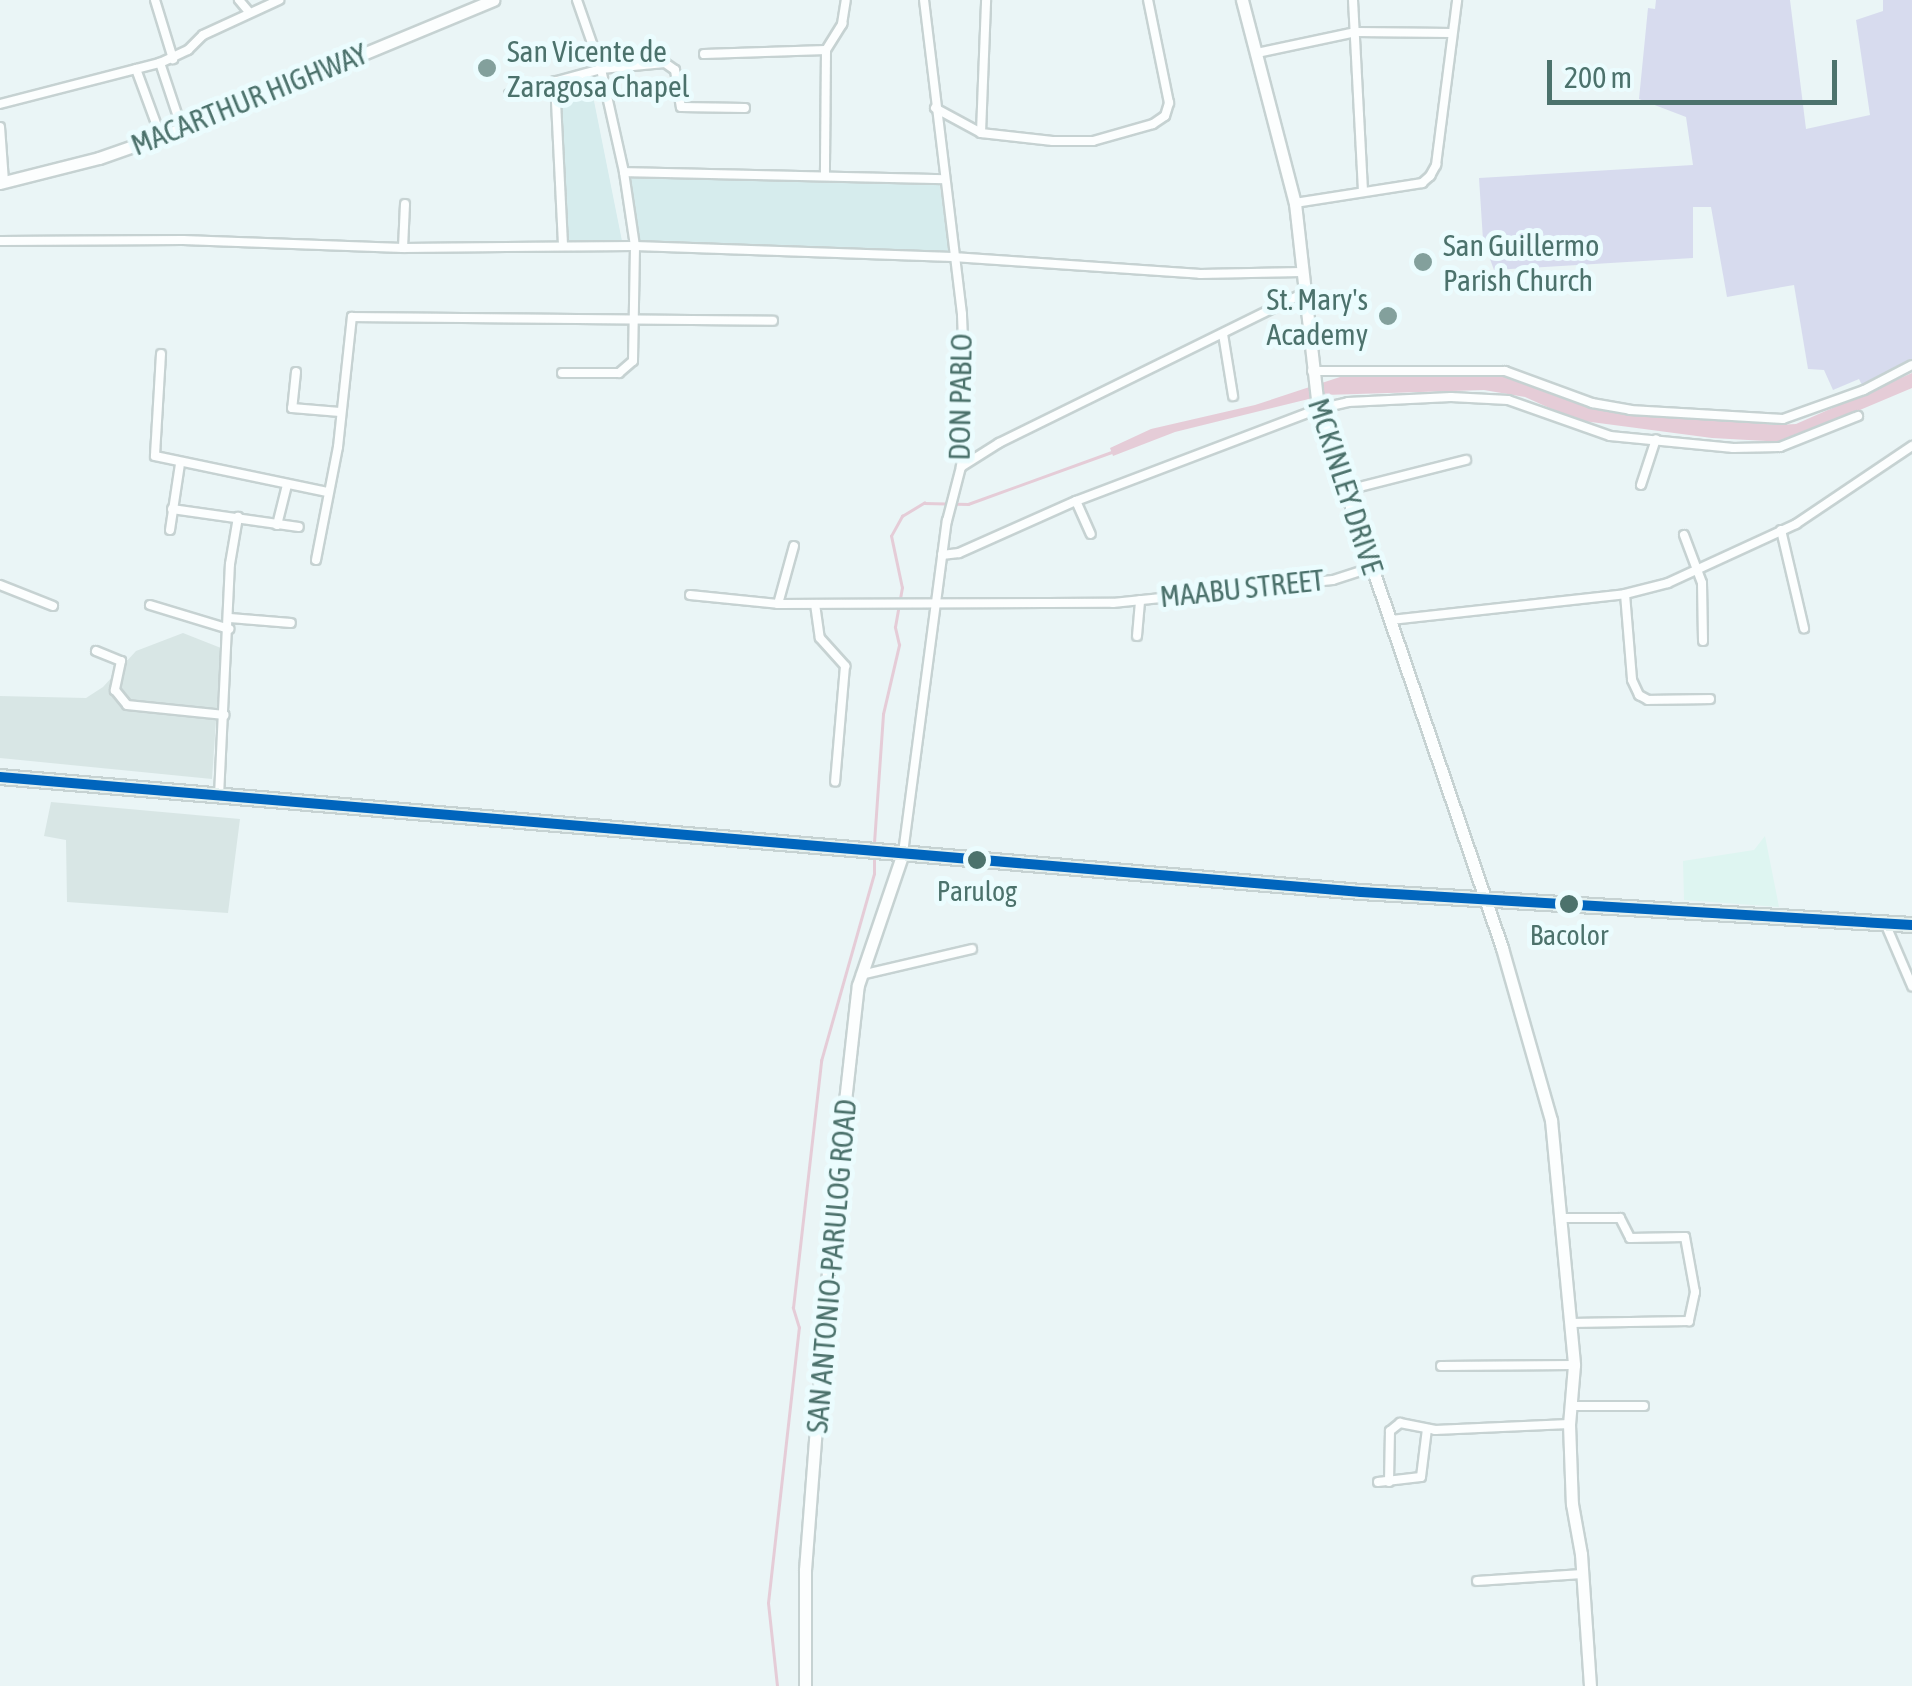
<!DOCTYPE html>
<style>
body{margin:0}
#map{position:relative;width:1912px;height:1686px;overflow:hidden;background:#eaf5f6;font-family:"Asap Condensed",sans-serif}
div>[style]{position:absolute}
.residential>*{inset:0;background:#d6eced}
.commercial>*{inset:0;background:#def5f1}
.industrial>*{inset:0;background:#d8e6e5}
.green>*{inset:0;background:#d7dbee}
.water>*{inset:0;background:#e5ccd7}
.stream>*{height:2.5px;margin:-1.25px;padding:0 1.25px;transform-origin:1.25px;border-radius:1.25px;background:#e5ccd7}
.roads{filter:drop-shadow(2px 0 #c6d2d2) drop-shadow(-2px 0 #c6d2d2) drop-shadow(0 2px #c6d2d2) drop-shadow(0 -2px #c6d2d2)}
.street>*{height:8px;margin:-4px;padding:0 4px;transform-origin:4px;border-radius:4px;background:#fcfefe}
.secondary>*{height:11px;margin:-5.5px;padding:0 5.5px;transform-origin:5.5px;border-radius:5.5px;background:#fcfefe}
.highway>*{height:14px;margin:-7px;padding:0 7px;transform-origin:7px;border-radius:7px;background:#e4f0ee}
.bus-1>*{height:10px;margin:-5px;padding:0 5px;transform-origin:5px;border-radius:5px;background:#0065bd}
.dots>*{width:28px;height:28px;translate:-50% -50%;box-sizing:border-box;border:5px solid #ebfcfe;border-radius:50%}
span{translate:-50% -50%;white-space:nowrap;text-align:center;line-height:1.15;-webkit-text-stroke:10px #ebfcfe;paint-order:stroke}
.bus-label{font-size:28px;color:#4c726c}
.poi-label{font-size:30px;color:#4c726c}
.left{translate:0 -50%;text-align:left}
.right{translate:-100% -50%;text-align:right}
.street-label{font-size:30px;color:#4c726c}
.scale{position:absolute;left:1547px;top:60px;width:290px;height:45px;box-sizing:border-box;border:5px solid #4c726c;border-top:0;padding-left:12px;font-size:30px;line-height:35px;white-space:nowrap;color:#4c726c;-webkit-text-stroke:8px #ebfcfe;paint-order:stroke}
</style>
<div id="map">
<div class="residential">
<div style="clip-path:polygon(589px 76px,622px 241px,564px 240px,552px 83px)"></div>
<div style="clip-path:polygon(622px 175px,939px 182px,953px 254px,637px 241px)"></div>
</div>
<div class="commercial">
<div style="clip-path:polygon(1765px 836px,1779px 907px,1684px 900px,1683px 861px,1754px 850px)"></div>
</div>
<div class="industrial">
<div style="clip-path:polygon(183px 633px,221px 648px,212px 779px,0 758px,0 696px,86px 698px,103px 687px,136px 651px)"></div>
<div style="clip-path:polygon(51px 802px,240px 819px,228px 913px,67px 902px,66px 840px,44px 836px)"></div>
</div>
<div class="green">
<div style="clip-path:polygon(1656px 0,1790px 0,1806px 129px,1870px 115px,1856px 20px,1883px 11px,1883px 0,1912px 0,1912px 363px,1862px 385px,1859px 379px,1833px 390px,1824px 370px,1808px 369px,1794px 285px,1727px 297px,1711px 207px,1693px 207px,1693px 258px,1494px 270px,1483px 240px,1479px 178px,1693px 165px,1686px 117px,1639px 99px,1648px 8px,1655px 9px)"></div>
</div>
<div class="water">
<div style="clip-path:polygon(1912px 373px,1912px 388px,1784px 442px,1712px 438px,1576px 420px,1525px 397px,1484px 390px,1325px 395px,1175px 432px,1113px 456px,1110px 448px,1151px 429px,1255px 405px,1340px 377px,1499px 375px,1624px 412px,1778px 425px,1796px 424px)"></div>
</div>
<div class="stream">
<div style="left:874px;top:843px;width:129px;rotate:-86deg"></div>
<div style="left:883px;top:714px;width:71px;rotate:-76.9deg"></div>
<div style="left:899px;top:645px;width:18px;rotate:-103deg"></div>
<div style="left:895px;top:627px;width:40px;rotate:-80deg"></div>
<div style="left:902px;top:588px;width:53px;rotate:-101.9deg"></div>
<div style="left:891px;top:536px;width:23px;rotate:-61deg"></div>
<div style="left:902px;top:516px;width:26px;rotate:-31deg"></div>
<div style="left:924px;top:503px;width:44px;rotate:1.3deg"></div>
<div style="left:968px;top:504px;width:153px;rotate:-19.9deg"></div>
<div style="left:777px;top:1686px;width:83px;rotate:-96.2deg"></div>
<div style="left:768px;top:1603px;width:277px;rotate:-83.6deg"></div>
<div style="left:799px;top:1328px;width:21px;rotate:-107deg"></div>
<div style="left:793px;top:1308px;width:249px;rotate:-83.5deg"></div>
<div style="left:821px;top:1061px;width:194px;rotate:-74.2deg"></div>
<div style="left:874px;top:874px;width:18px;rotate:-90deg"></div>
</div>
<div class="roads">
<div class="street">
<div style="left:155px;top:0;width:62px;rotate:73deg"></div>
<div style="left:239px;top:0;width:16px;rotate:50deg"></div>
<div style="left:1353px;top:0;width:191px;rotate:87deg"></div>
<div style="left:826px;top:50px;width:31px;rotate:-58deg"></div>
<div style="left:842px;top:24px;width:24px;rotate:-81deg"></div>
<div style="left:1257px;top:53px;width:101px;rotate:-12deg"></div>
<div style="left:1356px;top:32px;width:95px;rotate:0.6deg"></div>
<div style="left:704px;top:54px;width:122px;rotate:-1.9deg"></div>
<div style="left:826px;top:50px;width:124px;rotate:90.5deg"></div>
<div style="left:136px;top:69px;width:72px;rotate:69.8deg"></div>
<div style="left:555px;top:81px;width:163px;rotate:87.2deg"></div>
<div style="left:509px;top:94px;width:95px;rotate:-15.2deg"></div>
<div style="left:601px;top:69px;width:64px;rotate:-5.4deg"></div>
<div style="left:665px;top:63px;width:12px;rotate:35deg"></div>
<div style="left:675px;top:70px;width:37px;rotate:81deg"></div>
<div style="left:681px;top:107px;width:64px;rotate:0.9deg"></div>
<div style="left:0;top:104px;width:165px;rotate:-14.4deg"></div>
<div style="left:935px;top:108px;width:52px;rotate:28.5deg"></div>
<div style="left:981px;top:133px;width:72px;rotate:6.3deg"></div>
<div style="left:1053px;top:141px;width:40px"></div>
<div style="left:1093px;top:141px;width:62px;rotate:-15.8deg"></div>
<div style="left:1153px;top:124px;width:14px;rotate:-34deg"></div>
<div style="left:1165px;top:116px;width:14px;rotate:-73deg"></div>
<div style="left:1169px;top:103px;width:105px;rotate:-101.5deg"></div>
<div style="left:0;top:127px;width:55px;rotate:85.8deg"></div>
<div style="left:182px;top:129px;width:70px;rotate:-108.4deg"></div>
<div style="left:160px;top:63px;width:31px;rotate:-25deg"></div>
<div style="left:188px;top:50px;width:21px;rotate:-45deg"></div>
<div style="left:203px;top:35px;width:84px;rotate:-24.7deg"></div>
<div style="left:981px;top:133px;width:133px;rotate:-87.8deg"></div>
<div style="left:624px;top:172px;width:318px;rotate:1.3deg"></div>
<div style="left:1295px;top:203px;width:129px;rotate:-8.9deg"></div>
<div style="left:1422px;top:183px;width:11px;rotate:-41deg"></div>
<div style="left:1430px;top:176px;width:13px;rotate:-61deg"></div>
<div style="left:1436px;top:165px;width:166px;rotate:-82.7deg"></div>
<div style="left:0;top:241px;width:183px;rotate:-0.3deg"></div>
<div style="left:183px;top:240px;width:220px;rotate:2.1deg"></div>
<div style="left:403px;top:248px;width:232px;rotate:-0.5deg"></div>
<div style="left:635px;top:246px;width:318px;rotate:2deg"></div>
<div style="left:953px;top:257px;width:248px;rotate:3.9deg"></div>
<div style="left:1200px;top:274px;width:102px;rotate:-1.1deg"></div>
<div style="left:403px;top:248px;width:44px;rotate:-87.4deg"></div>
<div style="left:1223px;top:334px;width:63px;rotate:80.8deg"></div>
<div style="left:161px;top:354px;width:102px;rotate:93.4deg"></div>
<div style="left:155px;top:456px;width:176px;rotate:11.8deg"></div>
<div style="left:1312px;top:371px;width:193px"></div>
<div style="left:1505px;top:371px;width:93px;rotate:20.2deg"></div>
<div style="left:1592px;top:403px;width:39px;rotate:10deg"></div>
<div style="left:1630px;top:410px;width:153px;rotate:3.4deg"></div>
<div style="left:1783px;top:419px;width:86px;rotate:-19.7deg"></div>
<div style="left:1864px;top:390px;width:54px;rotate:-27.5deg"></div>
<div style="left:296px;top:372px;width:36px;rotate:96deg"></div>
<div style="left:292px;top:408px;width:48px;rotate:4.8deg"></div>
<div style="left:562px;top:373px;width:57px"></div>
<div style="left:619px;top:373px;width:18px;rotate:-41deg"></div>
<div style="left:633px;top:361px;width:115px;rotate:-89deg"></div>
<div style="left:635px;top:246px;width:75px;rotate:-98.5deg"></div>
<div style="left:624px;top:172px;width:106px;rotate:-102.6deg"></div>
<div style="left:601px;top:69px;width:73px;rotate:-109.2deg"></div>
<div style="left:961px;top:467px;width:45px;rotate:-32.3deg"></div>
<div style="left:999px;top:443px;width:340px;rotate:-26.2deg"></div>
<div style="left:1641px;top:485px;width:48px;rotate:-71.9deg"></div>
<div style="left:1344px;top:491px;width:126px;rotate:-14.3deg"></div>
<div style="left:1076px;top:501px;width:36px;rotate:66deg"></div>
<div style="left:172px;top:509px;width:128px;rotate:8.1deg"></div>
<div style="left:277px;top:525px;width:41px;rotate:-76deg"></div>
<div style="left:170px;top:530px;width:67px;rotate:-81.4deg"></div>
<div style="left:1781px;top:530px;width:101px;rotate:76.8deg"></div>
<div style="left:1684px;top:535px;width:51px;rotate:69.4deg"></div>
<div style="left:1702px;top:583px;width:58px;rotate:89deg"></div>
<div style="left:942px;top:555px;width:17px;rotate:-7deg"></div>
<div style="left:959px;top:553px;width:128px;rotate:-24deg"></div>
<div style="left:1076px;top:501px;width:259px;rotate:-20.8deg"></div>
<div style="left:1318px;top:409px;width:31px;rotate:-13deg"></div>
<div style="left:1348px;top:402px;width:103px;rotate:-2.8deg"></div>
<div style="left:1451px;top:397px;width:57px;rotate:3deg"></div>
<div style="left:1508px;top:400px;width:108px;rotate:19.4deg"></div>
<div style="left:1610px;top:436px;width:124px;rotate:5.6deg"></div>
<div style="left:1733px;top:448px;width:47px;rotate:-1.2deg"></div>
<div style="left:1780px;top:447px;width:84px;rotate:-21.7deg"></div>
<div style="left:316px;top:560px;width:115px;rotate:-79deg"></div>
<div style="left:338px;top:447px;width:131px;rotate:-83.9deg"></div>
<div style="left:352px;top:317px;width:421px;rotate:0.5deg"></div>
<div style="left:0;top:585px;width:57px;rotate:21.6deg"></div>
<div style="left:1625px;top:594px;width:86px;rotate:85.3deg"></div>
<div style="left:1632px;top:680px;width:17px;rotate:65deg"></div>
<div style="left:1639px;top:695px;width:10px;rotate:29deg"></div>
<div style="left:1648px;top:700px;width:62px;rotate:-0.9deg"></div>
<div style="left:690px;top:595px;width:88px;rotate:5.8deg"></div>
<div style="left:778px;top:604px;width:335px;rotate:-0.2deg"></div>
<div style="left:1113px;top:603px;width:221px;rotate:-6deg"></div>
<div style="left:1333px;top:580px;width:39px;rotate:-18deg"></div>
<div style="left:778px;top:604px;width:60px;rotate:-74.6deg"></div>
<div style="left:815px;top:604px;width:34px;rotate:82deg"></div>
<div style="left:820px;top:638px;width:38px;rotate:48deg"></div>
<div style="left:845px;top:666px;width:116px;rotate:94.9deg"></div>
<div style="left:150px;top:605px;width:83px;rotate:16.9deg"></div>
<div style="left:230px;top:618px;width:61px;rotate:4.7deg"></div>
<div style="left:1391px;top:620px;width:235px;rotate:-6.3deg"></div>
<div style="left:1625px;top:594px;width:44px;rotate:-14.3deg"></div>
<div style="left:1668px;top:583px;width:141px;rotate:-24.7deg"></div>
<div style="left:1796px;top:524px;width:140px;rotate:-33.9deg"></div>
<div style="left:1137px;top:636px;width:36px;rotate:-85deg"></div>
<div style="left:96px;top:651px;width:27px;rotate:22deg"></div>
<div style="left:121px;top:661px;width:30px;rotate:102deg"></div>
<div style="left:115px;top:690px;width:19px;rotate:51deg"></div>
<div style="left:127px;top:705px;width:98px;rotate:5.9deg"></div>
<div style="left:219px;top:796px;width:232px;rotate:-87.3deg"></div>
<div style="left:230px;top:564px;width:48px;rotate:-80.3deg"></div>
<div style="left:903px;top:853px;width:335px;rotate:-82.5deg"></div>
<div style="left:947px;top:521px;width:56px;rotate:-75.5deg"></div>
<div style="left:961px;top:467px;width:52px;rotate:-84.5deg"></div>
<div style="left:966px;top:415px;width:101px;rotate:-92.3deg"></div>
<div style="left:962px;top:314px;width:316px;rotate:-96.9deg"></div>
<div style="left:1885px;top:923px;width:69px;rotate:66.8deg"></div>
<div style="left:861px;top:975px;width:114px;rotate:-13.2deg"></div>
<div style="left:1561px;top:1218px;width:59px"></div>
<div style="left:1620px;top:1218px;width:22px;rotate:63deg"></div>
<div style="left:1630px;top:1238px;width:55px;rotate:-1deg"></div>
<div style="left:1685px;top:1237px;width:56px;rotate:79.7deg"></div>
<div style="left:1695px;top:1292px;width:30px;rotate:102deg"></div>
<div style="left:1689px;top:1321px;width:118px;rotate:179deg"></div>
<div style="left:1441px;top:1366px;width:133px;rotate:-0.4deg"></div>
<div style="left:1570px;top:1406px;width:74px"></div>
<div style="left:1378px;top:1482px;width:43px;rotate:-6.6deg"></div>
<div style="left:1421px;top:1477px;width:48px;rotate:-82.9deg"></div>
<div style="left:1389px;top:1482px;width:51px;rotate:-88.9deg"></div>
<div style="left:1390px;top:1431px;width:13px;rotate:-39deg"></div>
<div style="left:1400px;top:1423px;width:36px;rotate:11deg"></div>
<div style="left:1435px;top:1430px;width:134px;rotate:-2.6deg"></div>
<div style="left:1477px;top:1581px;width:105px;rotate:-3.8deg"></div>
</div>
<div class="secondary">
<div style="left:1242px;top:0;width:210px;rotate:75.4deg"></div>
<div style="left:1295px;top:203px;width:207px;rotate:83.6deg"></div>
<div style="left:1318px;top:409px;width:570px;rotate:71.15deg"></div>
<div style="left:1502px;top:948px;width:179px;rotate:74.1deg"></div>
<div style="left:1551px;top:1120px;width:246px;rotate:84.6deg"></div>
<div style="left:1574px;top:1365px;width:59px;rotate:94.8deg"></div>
<div style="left:1569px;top:1424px;width:80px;rotate:87.9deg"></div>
<div style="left:1572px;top:1504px;width:51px;rotate:79.8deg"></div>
<div style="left:1581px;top:1554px;width:132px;rotate:86.1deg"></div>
<div style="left:0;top:183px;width:102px;rotate:-14.2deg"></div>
<div style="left:99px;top:158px;width:88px;rotate:-19.3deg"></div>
<div style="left:182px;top:129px;width:337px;rotate:-22.5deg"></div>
<div style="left:805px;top:1686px;width:116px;rotate:-90deg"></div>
<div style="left:805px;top:1570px;width:361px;rotate:-85.6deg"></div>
<div style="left:833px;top:1210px;width:226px;rotate:-83.7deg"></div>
<div style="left:858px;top:985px;width:139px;rotate:-71.2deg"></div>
</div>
<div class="highway">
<div style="left:0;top:777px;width:1366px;rotate:4.83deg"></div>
<div style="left:1361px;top:892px;width:552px;rotate:3.43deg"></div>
</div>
</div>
<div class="bus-1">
<div style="left:0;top:777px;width:1366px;rotate:4.83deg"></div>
<div style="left:1361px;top:892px;width:552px;rotate:3.43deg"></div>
</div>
<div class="dots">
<div style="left:487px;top:68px;background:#83a09c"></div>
<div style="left:1423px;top:262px;background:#83a09c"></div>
<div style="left:1388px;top:316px;background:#83a09c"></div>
<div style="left:977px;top:860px;background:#4c726c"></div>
<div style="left:1569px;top:904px;background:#4c726c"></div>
</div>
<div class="bus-label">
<span style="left:977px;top:891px">Parulog</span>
<span style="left:1569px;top:935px">Bacolor</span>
</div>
<div class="poi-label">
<span class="left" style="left:507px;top:68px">San Vicente de<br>Zaragosa Chapel</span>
<span class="left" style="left:1443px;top:262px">San Guillermo<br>Parish Church</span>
<span class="right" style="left:1368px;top:316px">St. Mary's<br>Academy</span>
</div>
<div class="street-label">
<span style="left:249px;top:99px;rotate:-22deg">MACARTHUR HIGHWAY</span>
<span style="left:960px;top:397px;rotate:-89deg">DON PABLO</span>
<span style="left:1346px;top:486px;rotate:72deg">MCKINLEY DRIVE</span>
<span style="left:1242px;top:588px;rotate:-6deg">MAABU STREET</span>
<span style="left:831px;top:1266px;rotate:-85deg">SAN ANTONIO-PARULOG ROAD</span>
</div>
<div class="scale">200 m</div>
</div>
